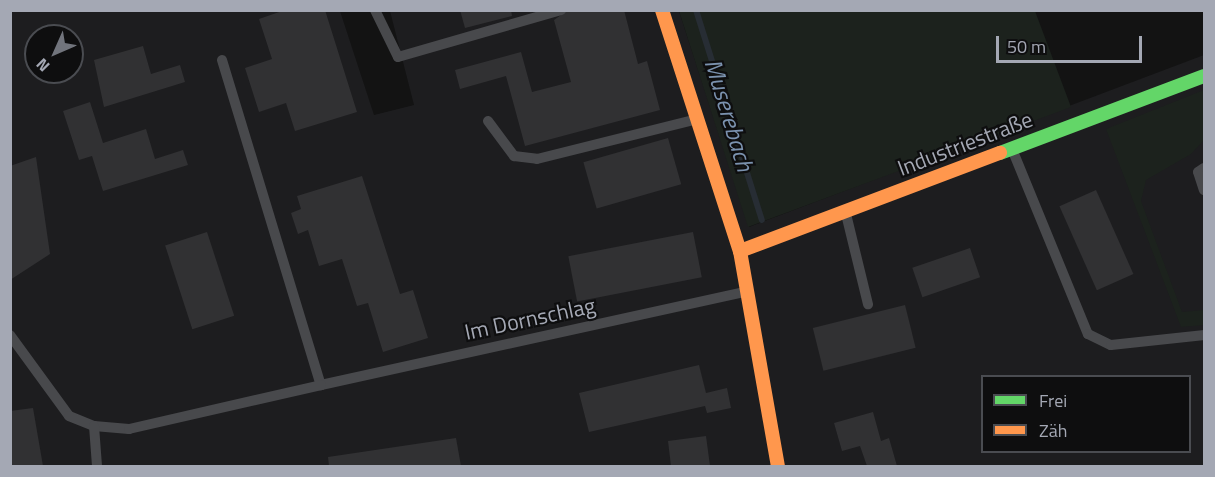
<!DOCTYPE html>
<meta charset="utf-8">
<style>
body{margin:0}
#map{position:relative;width:1215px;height:477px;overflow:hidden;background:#131313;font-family:"Titillium Web",sans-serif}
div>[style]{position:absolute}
.built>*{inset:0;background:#1d1d1f}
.green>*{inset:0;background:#1c221d}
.stream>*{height:6px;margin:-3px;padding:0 3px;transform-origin:3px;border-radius:3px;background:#272d34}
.building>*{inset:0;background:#313133;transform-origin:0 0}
.lane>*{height:10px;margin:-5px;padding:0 5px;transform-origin:5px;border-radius:5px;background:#48494c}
.fast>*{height:14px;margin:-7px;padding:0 7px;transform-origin:7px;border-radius:7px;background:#63d668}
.slow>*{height:14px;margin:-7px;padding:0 7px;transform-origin:7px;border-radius:7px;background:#ff974d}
span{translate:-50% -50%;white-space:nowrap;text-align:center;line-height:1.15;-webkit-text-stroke:4.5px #0e0e0f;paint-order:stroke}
.street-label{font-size:22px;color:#a4a8b4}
.water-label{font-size:24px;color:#7b92af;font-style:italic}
.frame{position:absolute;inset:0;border:12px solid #a4a8b4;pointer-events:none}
.legend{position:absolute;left:981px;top:375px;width:210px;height:78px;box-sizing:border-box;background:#0e0e0f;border:2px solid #4a4c51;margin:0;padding:8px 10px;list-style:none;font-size:18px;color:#a4a8b4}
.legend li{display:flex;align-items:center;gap:12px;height:30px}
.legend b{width:30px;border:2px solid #4a4c51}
.north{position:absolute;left:24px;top:24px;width:60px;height:60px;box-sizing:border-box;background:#0e0e0f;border:2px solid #4a4c51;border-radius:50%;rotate:225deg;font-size:16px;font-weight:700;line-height:24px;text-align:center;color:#a4a8b4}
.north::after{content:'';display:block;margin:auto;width:21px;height:27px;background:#71747c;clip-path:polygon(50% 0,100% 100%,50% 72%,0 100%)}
.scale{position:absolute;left:996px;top:36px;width:146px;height:27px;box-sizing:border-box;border:3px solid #a4a8b4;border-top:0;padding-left:8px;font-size:18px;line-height:21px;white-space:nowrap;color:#a4a8b4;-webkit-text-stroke:4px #0e0e0f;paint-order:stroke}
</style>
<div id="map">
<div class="built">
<div style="clip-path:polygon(evenodd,10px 11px,340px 11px,374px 115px,414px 105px,390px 11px,679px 11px,749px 227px,1204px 55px,1204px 466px,11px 466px,10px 11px,36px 36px,72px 36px,72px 72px,36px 72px,36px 36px,10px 11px,982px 376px,1190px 376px,1190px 452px,982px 452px,982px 376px)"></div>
</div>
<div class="green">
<div style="clip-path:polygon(679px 11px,1035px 11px,1071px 107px,748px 227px)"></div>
<div style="clip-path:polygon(1204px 90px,1204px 140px,1191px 154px,1146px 180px,1141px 201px,1182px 312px,1204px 310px,1204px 325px,1181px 327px,1106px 129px)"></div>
</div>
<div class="stream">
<div style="left:696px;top:10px;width:220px;rotate:72.6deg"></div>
</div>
<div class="building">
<div style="clip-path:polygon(285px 10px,325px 10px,357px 112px,295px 131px,286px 103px,259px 112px,245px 68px,272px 59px,259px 19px)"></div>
<div style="clip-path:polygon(460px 10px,511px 10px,512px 16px,465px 28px)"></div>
<div style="clip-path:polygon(568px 10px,624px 10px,638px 64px,647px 61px,660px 110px,525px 146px,506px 76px,460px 89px,455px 70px,521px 52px,532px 92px,571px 82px,554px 20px)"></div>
<div style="clip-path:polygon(143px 46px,151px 74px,180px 65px,185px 82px,104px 107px,94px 60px)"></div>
<div style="clip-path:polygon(90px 102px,103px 143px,146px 129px,155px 159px,183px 150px,188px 165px,103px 191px,92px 156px,79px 160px,63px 111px)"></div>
<div style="left:668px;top:138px;width:48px;height:88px;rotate:74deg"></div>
<div style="clip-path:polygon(36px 157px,50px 254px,10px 280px,10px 166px)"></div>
<div style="clip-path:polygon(362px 176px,400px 294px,413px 290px,428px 338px,383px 352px,368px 303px,357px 306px,342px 259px,319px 266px,308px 230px,298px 234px,291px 213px,301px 209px,297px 196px)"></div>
<div style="left:1096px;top:190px;width:92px;height:40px;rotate:66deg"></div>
<div style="left:207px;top:232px;width:88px;height:44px;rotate:72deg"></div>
<div style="left:693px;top:232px;width:46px;height:127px;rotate:79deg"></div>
<div style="left:970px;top:248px;width:31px;height:61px;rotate:71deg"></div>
<div style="left:905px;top:305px;width:44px;height:95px;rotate:76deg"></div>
<div style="clip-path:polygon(699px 365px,706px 393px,727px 388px,731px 408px,707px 413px,705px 406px,589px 432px,579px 393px)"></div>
<div style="clip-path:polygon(33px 408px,43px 466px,10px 466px,10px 411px)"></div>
<div style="clip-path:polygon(873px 412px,881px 441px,889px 438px,897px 466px,867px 466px,860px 446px,842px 451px,834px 423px)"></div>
<div style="clip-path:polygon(706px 436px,710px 466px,671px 466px,668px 441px)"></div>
<div style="clip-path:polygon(456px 438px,461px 466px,329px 466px,328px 457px)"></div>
</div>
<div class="lane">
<div style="left:375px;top:10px;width:52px;rotate:63.9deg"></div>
<div style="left:398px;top:57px;width:170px;rotate:-16.1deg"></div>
<div style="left:222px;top:60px;width:340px;rotate:73.1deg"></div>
<div style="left:321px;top:385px;width:434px;rotate:-12.4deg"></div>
<div style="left:488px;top:121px;width:44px;rotate:53.4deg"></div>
<div style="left:514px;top:156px;width:23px;rotate:7deg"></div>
<div style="left:537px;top:159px;width:165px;rotate:-14deg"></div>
<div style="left:1012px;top:149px;width:200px;rotate:67.7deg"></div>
<div style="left:1088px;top:334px;width:25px;rotate:26deg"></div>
<div style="left:1111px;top:345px;width:94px;rotate:-6.1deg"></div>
<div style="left:1204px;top:168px;width:7px;rotate:146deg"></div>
<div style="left:1198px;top:172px;width:19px;rotate:72deg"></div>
<div style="left:846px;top:214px;width:93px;rotate:76.3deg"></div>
<div style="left:10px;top:335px;width:100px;rotate:53.9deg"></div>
<div style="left:69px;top:416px;width:27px;rotate:22deg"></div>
<div style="left:94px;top:426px;width:35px;rotate:5deg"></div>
<div style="left:129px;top:429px;width:197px;rotate:-12.9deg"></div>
<div style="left:94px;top:426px;width:40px;rotate:85.7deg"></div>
</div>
<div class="fast">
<div style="left:1000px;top:153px;width:218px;rotate:-20.7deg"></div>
</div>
<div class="slow">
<div style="left:662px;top:10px;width:253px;rotate:72.1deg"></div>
<div style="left:740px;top:251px;width:218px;rotate:80deg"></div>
<div style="left:740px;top:251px;width:278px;rotate:-20.7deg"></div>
</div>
<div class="street-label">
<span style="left:965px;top:144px;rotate:-21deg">Industriestraße</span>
<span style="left:530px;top:319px;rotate:-12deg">Im Dornschlag</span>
</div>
<div class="water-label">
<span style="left:729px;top:115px;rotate:73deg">Muserebach</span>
</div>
<div class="frame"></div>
<ul class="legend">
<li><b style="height:8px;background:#63d668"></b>Frei</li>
<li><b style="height:8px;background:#ff974d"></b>Zäh</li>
</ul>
<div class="north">N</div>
<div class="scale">50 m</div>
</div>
